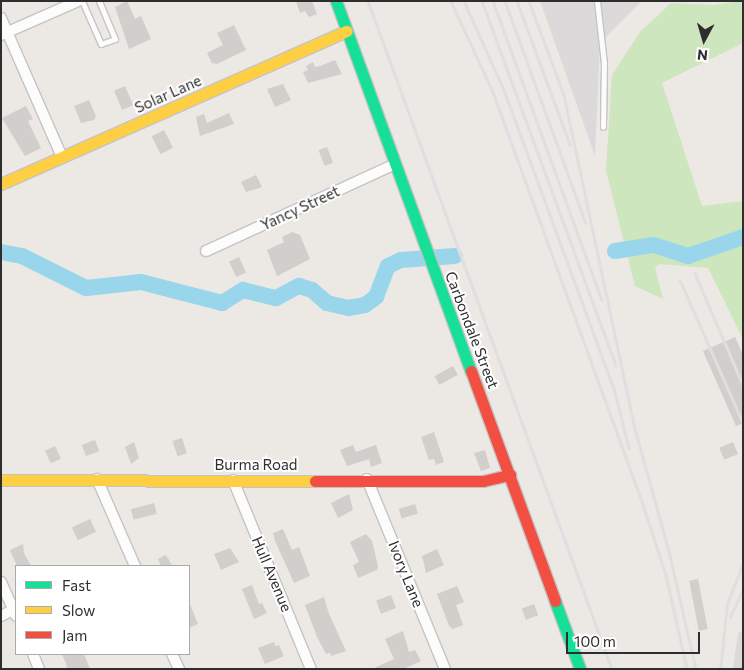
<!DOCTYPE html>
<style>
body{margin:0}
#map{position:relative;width:744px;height:670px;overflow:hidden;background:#ece8e4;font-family:Commissioner,sans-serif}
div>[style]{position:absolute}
.industrial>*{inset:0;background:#dcd9db}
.green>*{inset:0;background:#cee6be}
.river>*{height:16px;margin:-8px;padding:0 8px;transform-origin:8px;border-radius:8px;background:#99d6ec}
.building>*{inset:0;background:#d1cecb;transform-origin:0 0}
.roads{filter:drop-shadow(1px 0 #c5c4c5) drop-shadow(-1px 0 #c5c4c5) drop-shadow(0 1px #c5c4c5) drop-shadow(0 -1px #c5c4c5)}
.lane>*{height:5px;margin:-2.5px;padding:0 2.5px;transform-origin:2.5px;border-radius:2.5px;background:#fcfcfb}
.street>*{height:10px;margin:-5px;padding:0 5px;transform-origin:5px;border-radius:5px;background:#fcfcfb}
.fast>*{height:11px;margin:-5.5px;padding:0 5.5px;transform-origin:5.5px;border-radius:5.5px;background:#16e098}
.slow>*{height:11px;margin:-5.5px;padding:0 5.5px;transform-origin:5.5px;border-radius:5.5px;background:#ffcf43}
.jam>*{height:11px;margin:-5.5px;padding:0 5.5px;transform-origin:5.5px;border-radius:5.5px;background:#f24e42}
.rail>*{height:2.5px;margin:-1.25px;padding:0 1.25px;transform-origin:1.25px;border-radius:1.25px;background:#dfdfe1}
span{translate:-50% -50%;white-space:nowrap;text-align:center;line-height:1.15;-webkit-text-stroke:4px #fff;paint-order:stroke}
.street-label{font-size:15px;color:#2e2e2e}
.frame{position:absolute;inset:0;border:2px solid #2e2e2e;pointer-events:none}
.legend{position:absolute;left:15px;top:565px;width:175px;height:90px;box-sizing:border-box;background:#fff;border:1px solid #ababab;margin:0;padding:6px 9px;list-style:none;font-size:15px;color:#2e2e2e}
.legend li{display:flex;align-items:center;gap:10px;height:25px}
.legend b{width:25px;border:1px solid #ababab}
.north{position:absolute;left:679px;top:15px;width:50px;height:50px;-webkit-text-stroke:4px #fff;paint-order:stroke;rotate:186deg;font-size:14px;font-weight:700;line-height:20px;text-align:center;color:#2e2e2e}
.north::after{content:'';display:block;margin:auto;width:18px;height:22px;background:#2e2e2e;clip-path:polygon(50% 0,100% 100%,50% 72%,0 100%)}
.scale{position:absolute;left:566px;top:632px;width:134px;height:22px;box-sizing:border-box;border:2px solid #2e2e2e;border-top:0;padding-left:6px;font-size:15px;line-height:18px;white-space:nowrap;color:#2e2e2e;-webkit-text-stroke:4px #fff;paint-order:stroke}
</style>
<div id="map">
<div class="industrial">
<div style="clip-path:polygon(540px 1px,642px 1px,600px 43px,595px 156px)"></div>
<div style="clip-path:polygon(743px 631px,743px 669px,733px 669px,738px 633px)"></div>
</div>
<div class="green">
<div style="clip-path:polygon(743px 1px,743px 43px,662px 83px,702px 206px,743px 201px,743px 339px,708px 268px,659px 264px,655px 268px,663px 299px,635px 286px,606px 170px,612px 75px,640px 32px,671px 3px,712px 5px)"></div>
</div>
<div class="river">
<div style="left:615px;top:251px;width:39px;rotate:-9deg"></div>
<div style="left:654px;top:245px;width:36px;rotate:18deg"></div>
<div style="left:688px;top:256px;width:58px;rotate:-19.1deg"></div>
<div style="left:1px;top:252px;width:21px;rotate:11deg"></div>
<div style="left:22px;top:256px;width:72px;rotate:26.6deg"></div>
<div style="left:86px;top:288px;width:55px;rotate:-6.2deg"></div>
<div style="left:141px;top:282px;width:84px;rotate:14.5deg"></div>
<div style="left:222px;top:303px;width:25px;rotate:-32deg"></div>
<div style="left:243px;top:290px;width:34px;rotate:14deg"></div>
<div style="left:276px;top:298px;width:26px;rotate:-28deg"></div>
<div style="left:299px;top:286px;width:14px;rotate:17deg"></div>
<div style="left:312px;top:290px;width:20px;rotate:41deg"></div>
<div style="left:327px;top:303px;width:22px;rotate:13deg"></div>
<div style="left:348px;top:308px;width:17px;rotate:-10deg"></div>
<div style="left:365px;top:305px;width:14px;rotate:-36deg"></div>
<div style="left:376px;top:297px;width:33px;rotate:-69deg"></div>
<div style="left:388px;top:266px;width:14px;rotate:-25deg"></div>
<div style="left:401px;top:260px;width:54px;rotate:-4.2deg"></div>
</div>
<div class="building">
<div style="clip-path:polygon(127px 1px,135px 19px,141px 16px,151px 39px,129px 49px,115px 7px)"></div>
<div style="clip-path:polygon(296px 1px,312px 1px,317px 14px,309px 17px,305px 11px,300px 13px)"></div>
<div style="clip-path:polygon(234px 25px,246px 50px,217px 64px,212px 63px,207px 53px,223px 45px,217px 33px)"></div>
<div style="clip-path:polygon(335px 60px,342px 74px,308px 83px,303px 72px,308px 70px,306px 66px,313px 62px,315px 67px,320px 66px)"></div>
<div style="clip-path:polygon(283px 84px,291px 100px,275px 107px,267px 89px)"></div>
<div style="left:125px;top:86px;width:21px;height:12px;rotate:67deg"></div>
<div style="clip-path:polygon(89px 100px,96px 116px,94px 120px,81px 123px,74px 106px)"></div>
<div style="clip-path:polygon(26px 106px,33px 119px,28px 121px,41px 148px,25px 156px,2px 118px)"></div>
<div style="clip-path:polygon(229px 113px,234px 124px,200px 136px,196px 117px,204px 114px,207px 123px)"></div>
<div style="left:164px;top:130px;width:20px;height:14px;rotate:63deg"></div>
<div style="left:327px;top:147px;width:17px;height:9px;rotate:69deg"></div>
<div style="clip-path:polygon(256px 175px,262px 187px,246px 192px,241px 182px)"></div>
<div style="clip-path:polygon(292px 232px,300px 235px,310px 259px,277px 276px,267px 250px,284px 242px,282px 237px)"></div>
<div style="left:239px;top:257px;width:17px;height:11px;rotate:65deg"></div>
<div style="clip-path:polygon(735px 337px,743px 355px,743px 423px,736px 426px,703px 351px)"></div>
<div style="left:453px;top:366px;width:10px;height:21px;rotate:61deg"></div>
<div style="clip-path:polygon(434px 432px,444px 462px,436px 465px,434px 459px,429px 460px,421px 437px)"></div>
<div style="left:182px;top:438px;width:16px;height:10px;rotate:72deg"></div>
<div style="left:95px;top:440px;width:12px;height:14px;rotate:70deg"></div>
<div style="clip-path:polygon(134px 442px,139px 458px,131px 464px,125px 447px)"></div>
<div style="left:733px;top:442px;width:13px;height:15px;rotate:67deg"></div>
<div style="clip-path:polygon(353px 445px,356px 452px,376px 445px,382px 463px,371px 467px,369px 459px,347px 466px,340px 450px)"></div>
<div style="left:55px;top:446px;width:14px;height:11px;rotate:65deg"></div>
<div style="clip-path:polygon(485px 450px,490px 468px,481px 471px,474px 453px)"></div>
<div style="clip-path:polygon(349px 494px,353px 510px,338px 518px,331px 503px)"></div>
<div style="left:154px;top:503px;width:11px;height:24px;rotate:75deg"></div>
<div style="left:415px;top:504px;width:10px;height:17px;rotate:73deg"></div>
<div style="left:90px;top:519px;width:14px;height:20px;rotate:65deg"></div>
<div style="clip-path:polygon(283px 529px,292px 550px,299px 547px,310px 576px,294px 583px,275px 541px,273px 533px)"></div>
<div style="clip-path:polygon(366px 534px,372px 541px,378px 566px,377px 570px,358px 578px,353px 565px,359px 562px,350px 542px)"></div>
<div style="clip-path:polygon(23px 544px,24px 553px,31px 566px,17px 566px,10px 550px)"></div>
<div style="clip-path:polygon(230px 548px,239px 562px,221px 570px,214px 554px)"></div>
<div style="clip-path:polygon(437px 549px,444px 565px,426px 573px,422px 556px)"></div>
<div style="clip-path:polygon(165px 555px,168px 558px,172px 566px,161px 566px,158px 559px)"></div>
<div style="left:698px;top:579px;width:51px;height:9px;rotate:79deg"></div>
<div style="clip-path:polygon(252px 585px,259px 604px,262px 603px,267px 613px,254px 619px,242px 589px)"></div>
<div style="clip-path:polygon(457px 586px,464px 602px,456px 605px,463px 625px,453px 629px,449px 626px,437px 594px)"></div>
<div style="left:391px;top:595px;width:14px;height:16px;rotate:69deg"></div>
<div style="clip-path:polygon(324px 597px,329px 614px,346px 651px,331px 656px,330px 653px,326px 654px,317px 637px,305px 605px)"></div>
<div style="clip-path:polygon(189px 602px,198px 624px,189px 628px)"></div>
<div style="left:534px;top:604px;width:12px;height:13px;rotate:70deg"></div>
<div style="clip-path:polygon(403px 631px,409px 652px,415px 650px,421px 661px,403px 669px,372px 669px,394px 659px,385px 639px)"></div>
<div style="clip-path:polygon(274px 642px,275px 646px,279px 645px,284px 656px,265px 664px,258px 648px)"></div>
<div style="clip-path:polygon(62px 654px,84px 654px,90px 669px,68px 669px)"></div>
</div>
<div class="roads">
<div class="lane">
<div style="left:82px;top:1px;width:47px;rotate:66.2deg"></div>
<div style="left:101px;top:44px;width:15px;rotate:-20deg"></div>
<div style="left:115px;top:39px;width:41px;rotate:-112.8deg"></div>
<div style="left:597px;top:1px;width:62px;rotate:83.6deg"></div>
<div style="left:604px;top:63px;width:64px;rotate:90.9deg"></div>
</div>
<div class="street">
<div style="left:1px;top:18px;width:152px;rotate:66.3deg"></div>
<div style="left:1px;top:35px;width:84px;rotate:-23.8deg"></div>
<div style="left:206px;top:251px;width:208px;rotate:-24.7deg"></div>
<div style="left:97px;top:479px;width:95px;rotate:66.4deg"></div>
<div style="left:367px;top:479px;width:205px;rotate:67.7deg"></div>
<div style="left:233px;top:480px;width:204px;rotate:67.6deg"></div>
<div style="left:1px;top:582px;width:37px;rotate:66deg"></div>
<div style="left:1px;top:616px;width:13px;rotate:-27deg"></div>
<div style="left:33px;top:654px;width:16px;rotate:68deg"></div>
<div style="left:172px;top:654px;width:17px;rotate:65deg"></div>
</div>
<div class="fast">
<div style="left:336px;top:1px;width:394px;rotate:70deg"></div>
<div style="left:555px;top:601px;width:72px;rotate:69.8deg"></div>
</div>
<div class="slow">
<div style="left:1px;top:184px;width:378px;rotate:-23.9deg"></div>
<div style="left:1px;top:480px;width:314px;rotate:0.2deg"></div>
</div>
<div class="jam">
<div style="left:471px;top:371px;width:245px;rotate:69.9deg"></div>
<div style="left:315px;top:481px;width:168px"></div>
<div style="left:483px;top:481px;width:28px;rotate:-13deg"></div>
</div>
</div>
<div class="rail">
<div style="left:368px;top:1px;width:711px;rotate:69.93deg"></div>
<div style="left:451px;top:1px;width:100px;rotate:65.2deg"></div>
<div style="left:493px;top:92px;width:439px;rotate:70deg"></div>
<div style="left:643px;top:505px;width:74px;rotate:71.8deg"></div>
<div style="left:666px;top:575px;width:96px;rotate:77.4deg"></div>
<div style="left:464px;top:1px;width:98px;rotate:65.8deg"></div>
<div style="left:504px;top:90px;width:322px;rotate:69.8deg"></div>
<div style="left:615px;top:392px;width:58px;rotate:76deg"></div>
<div style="left:482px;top:1px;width:388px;rotate:69.8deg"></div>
<div style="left:493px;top:1px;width:318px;rotate:70deg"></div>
<div style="left:505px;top:1px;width:236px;rotate:70deg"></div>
<div style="left:517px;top:1px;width:153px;rotate:69.7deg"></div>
<div style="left:529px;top:1px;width:100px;rotate:69.6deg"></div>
<div style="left:564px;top:95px;width:337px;rotate:78deg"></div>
<div style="left:634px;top:425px;width:131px;rotate:74.5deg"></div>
<div style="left:669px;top:551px;width:121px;rotate:77.1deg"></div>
<div style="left:695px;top:273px;width:122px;rotate:66.8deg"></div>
<div style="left:680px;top:280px;width:156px;rotate:66.2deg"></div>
<div style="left:730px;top:617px;width:31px;rotate:-65deg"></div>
<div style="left:722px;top:652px;width:48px;rotate:-84.1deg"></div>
<div style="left:727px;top:604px;width:44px;rotate:-68.7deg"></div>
<div style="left:720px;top:669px;width:23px;rotate:-83deg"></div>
</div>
<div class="street-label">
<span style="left:168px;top:94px;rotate:-24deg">Solar Lane</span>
<span style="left:300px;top:208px;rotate:-25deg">Yancy Street</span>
<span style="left:472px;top:330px;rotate:69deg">Carbondale Street</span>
<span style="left:256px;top:465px">Burma Road</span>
<span style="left:272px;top:574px;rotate:67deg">Hull Avenue</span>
<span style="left:406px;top:574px;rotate:68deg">Ivory Lane</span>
</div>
<div class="frame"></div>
<ul class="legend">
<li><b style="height:6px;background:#16e098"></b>Fast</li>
<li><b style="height:6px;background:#ffcf43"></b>Slow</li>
<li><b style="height:6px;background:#f24e42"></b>Jam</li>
</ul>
<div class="north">N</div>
<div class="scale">100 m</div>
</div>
